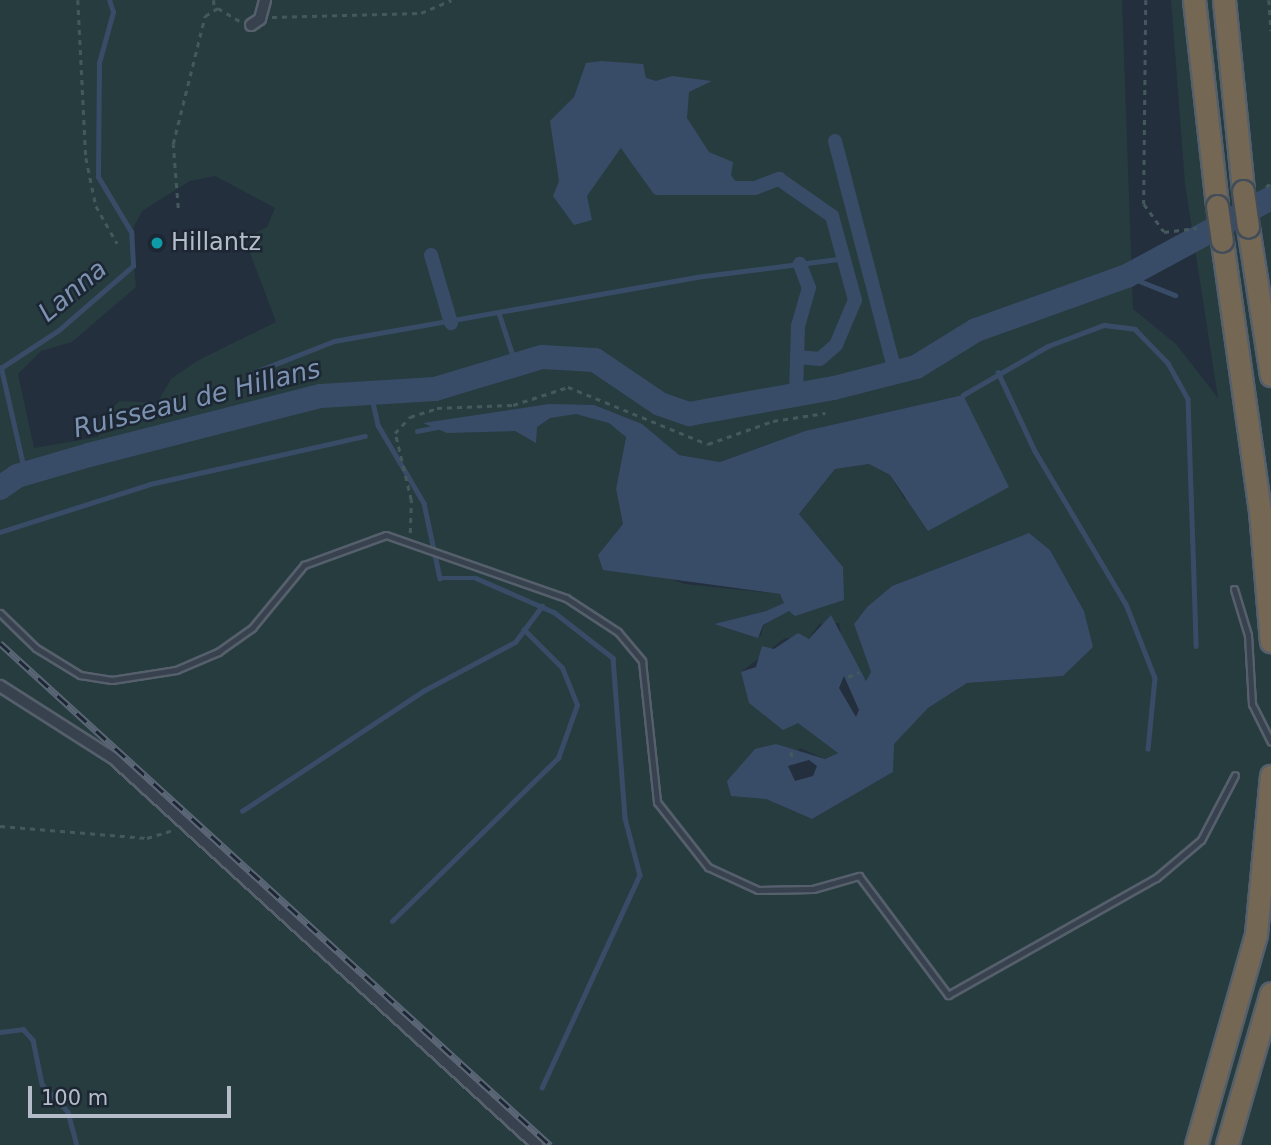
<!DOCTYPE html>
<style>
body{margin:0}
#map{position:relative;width:1271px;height:1145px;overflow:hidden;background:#242f3e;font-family:"DejaVu Sans",sans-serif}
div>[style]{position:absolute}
.green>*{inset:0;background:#263c3f}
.water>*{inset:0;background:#394c67}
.stream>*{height:4.5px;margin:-2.25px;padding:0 2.25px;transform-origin:2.25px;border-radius:2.25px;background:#394c67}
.canal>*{height:14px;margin:-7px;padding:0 7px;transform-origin:7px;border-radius:7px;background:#394c67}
.river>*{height:24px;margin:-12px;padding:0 12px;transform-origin:12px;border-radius:12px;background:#394c67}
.path>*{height:2.5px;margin-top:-1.25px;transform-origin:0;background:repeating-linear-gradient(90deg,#44595c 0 5px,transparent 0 10px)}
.roads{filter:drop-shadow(2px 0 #565f6c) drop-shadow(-2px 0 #565f6c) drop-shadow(0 2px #565f6c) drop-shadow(0 -2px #565f6c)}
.service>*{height:5px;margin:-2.5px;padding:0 2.5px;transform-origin:2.5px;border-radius:2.5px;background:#38414e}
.minor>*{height:10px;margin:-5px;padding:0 5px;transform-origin:5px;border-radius:5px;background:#38414e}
.motorway>*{height:21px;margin:-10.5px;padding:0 10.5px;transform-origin:10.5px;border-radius:10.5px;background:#746855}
.rail>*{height:7px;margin-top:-3.5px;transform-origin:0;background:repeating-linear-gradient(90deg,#1d2633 0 13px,#5a6575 0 26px);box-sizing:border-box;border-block:2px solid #5a6575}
.bridges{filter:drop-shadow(2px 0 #434c59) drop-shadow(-2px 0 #434c59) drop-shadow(0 2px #434c59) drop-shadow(0 -2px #434c59)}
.motorway-bridge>*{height:21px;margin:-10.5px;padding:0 10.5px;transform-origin:10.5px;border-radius:10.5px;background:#746855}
.dots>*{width:19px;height:19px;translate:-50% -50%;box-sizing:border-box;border:4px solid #1d2633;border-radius:50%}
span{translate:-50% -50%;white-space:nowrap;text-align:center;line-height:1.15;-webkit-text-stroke:5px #1d2633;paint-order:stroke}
.poi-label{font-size:24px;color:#b4bcc9}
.left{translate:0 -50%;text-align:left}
.water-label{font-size:26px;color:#7c92b1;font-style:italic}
.scale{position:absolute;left:28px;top:1086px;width:203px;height:32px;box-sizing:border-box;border:4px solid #b4bcc9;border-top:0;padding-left:9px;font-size:21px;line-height:24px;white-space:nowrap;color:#b4bcc9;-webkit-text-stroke:5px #1d2633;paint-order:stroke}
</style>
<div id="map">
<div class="green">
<div style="clip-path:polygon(evenodd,0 0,1122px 0,1133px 309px,1176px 344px,1218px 398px,1185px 184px,1171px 0,1271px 0,1271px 1145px,0 1145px,0 0,215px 176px,275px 208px,267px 227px,253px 234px,250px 253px,276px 322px,197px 361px,171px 379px,157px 403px,120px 401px,100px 419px,98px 437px,34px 448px,18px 374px,41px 351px,72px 342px,136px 287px,131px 232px,142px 211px,190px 181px,215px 176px,0 0,963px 395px,905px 500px,890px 475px,869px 464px,835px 469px,799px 514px,843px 567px,763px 626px,761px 636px,714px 624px,766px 611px,785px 603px,780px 594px,685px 584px,598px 555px,623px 524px,616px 489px,627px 431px,654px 438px,679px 455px,720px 462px,805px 431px,963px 395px,0 0,1029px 533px,1050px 550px,1084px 611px,1063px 676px,967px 683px,928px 708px,893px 744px,893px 772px,812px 819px,766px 799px,800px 748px,825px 759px,838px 753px,741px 672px,785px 638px,809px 639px,819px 624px,839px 623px,842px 641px,866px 681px,871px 672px,854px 624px,867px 607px,892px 586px,1029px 533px)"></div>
</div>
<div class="water">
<div style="clip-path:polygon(601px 61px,643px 64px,646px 78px,656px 81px,672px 76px,712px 81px,689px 92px,687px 118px,709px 152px,733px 162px,731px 175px,739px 186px,658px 188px,625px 142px,587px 196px,592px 220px,574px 225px,553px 196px,559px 181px,550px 121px,574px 97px,586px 63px)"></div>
<div style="clip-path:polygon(963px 395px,1009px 487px,928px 531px,890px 475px,869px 464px,835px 469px,799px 514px,843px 567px,844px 600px,795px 616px,789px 611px,763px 625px,758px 638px,714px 624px,766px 611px,784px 603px,780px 594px,603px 570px,598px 555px,623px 524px,616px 489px,626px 437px,609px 423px,576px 414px,550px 418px,537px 427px,536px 443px,515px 431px,447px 433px,423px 423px,549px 404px,594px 405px,642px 424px,679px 455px,720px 462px,805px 431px)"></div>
<div style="clip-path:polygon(evenodd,1029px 533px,1050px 550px,1084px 611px,1093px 647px,1063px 676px,967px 683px,928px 708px,894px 744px,893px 772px,812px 819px,766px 799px,731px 796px,727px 781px,755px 749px,776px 744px,825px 759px,838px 753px,798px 723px,783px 730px,749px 703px,741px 672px,756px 667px,762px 646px,774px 649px,798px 633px,809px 639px,831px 615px,866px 681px,871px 672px,854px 624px,867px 607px,892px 586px,1029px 533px,844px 676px,859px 710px,856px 717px,839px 688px,844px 676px,1029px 533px,809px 760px,817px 766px,813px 776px,795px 781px,788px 766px,809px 760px)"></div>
</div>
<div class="stream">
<div style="left:1127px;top:276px;width:52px;rotate:21.6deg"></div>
<div style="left:499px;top:313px;width:55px;rotate:71.9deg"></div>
<div style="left:998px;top:372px;width:87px;rotate:64.9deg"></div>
<div style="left:1035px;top:451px;width:178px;rotate:59.3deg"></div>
<div style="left:1126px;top:604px;width:79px;rotate:68.6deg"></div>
<div style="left:1155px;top:678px;width:71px;rotate:95.6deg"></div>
<div style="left:250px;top:374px;width:90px;rotate:-21.4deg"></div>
<div style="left:334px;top:341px;width:368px;rotate:-10deg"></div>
<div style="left:696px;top:277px;width:151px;rotate:-7.2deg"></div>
<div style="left:370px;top:390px;width:36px;rotate:77deg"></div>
<div style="left:378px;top:425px;width:91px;rotate:59.5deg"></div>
<div style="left:424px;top:503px;width:77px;rotate:78deg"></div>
<div style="left:440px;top:578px;width:36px"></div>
<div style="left:476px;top:578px;width:85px;rotate:23.6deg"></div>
<div style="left:554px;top:612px;width:75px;rotate:37.9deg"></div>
<div style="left:613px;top:658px;width:160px;rotate:85.7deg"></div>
<div style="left:625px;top:818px;width:59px;rotate:75.3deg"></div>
<div style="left:640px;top:875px;width:234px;rotate:114.7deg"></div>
<div style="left:963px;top:395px;width:98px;rotate:-30deg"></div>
<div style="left:1048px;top:346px;width:60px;rotate:-20.6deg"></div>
<div style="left:1104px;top:325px;width:31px;rotate:7deg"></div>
<div style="left:1135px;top:329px;width:47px;rotate:45.9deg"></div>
<div style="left:1168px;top:363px;width:41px;rotate:60.9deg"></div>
<div style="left:1188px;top:399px;width:247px;rotate:88.1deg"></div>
<div style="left:417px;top:431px;width:20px;rotate:-11deg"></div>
<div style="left:25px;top:474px;width:109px;rotate:-102.8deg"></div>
<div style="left:1px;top:368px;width:69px;rotate:-33.2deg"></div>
<div style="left:59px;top:330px;width:98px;rotate:-40.9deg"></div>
<div style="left:133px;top:266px;width:34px;rotate:-93deg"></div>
<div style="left:131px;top:232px;width:64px;rotate:-121deg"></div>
<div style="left:98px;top:177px;width:114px;rotate:-89.5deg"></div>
<div style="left:99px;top:63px;width:53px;rotate:-74.6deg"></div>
<div style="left:113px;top:12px;width:13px;rotate:-108deg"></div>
<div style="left:0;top:532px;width:157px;rotate:-17.7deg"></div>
<div style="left:150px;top:484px;width:220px;rotate:-12.6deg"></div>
<div style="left:242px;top:811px;width:217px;rotate:-33.5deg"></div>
<div style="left:423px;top:691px;width:104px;rotate:-28deg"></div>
<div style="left:515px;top:642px;width:45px;rotate:-53.1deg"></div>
<div style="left:392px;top:921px;width:233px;rotate:-44.5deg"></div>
<div style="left:558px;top:758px;width:56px;rotate:-70.3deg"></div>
<div style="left:577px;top:705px;width:40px;rotate:-112deg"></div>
<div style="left:562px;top:668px;width:54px;rotate:-135deg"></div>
<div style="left:0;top:1032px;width:23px;rotate:-7deg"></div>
<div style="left:23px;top:1029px;width:15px;rotate:48deg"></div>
<div style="left:33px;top:1040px;width:45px;rotate:78.4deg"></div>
<div style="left:42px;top:1084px;width:38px;rotate:47deg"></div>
<div style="left:68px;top:1112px;width:34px;rotate:75deg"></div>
</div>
<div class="canal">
<div style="left:835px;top:141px;width:239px;rotate:75.4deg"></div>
<div style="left:625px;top:142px;width:57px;rotate:54.3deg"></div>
<div style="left:658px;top:188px;width:97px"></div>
<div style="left:755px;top:188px;width:26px;rotate:-21deg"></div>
<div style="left:779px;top:179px;width:65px;rotate:34.9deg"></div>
<div style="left:832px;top:216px;width:87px;rotate:74.7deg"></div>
<div style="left:855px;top:300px;width:49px;rotate:112.9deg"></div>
<div style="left:836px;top:345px;width:21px;rotate:139deg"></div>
<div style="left:820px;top:359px;width:23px;rotate:-175deg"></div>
<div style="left:431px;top:255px;width:71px;rotate:73.6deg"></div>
<div style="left:796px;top:393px;width:67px;rotate:-88.3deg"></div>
<div style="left:798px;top:326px;width:40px;rotate:-74deg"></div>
<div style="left:809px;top:288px;width:26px;rotate:-111deg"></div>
</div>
<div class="river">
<div style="left:0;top:488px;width:21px;rotate:-35deg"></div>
<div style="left:17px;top:476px;width:75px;rotate:-16.3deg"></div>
<div style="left:89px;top:455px;width:239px;rotate:-14.3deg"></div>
<div style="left:321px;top:396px;width:114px;rotate:-3.5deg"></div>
<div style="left:435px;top:389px;width:112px;rotate:-16.7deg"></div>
<div style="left:542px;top:357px;width:53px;rotate:3.2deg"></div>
<div style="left:595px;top:360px;width:78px;rotate:34.1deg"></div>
<div style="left:660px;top:404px;width:31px;rotate:19deg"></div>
<div style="left:689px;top:414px;width:147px;rotate:-10.2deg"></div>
<div style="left:834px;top:388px;width:85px;rotate:-14.4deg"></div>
<div style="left:916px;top:367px;width:70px;rotate:-31.7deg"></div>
<div style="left:976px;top:330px;width:160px;rotate:-19.7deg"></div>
<div style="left:1127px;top:276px;width:164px;rotate:-28.4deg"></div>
</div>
<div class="path">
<div style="left:78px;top:0;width:158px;rotate:87.1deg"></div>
<div style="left:86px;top:158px;width:49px;rotate:78.2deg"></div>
<div style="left:96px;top:206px;width:43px;rotate:60.4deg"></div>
<div style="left:214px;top:0;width:9px;rotate:90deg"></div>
<div style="left:1146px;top:0;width:204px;rotate:90.6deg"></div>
<div style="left:1144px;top:204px;width:34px;rotate:54deg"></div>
<div style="left:1164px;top:232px;width:33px;rotate:-7deg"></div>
<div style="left:1269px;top:0;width:31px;rotate:86deg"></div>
<div style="left:272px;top:17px;width:149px;rotate:-1.5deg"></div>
<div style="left:421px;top:13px;width:33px;rotate:-23deg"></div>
<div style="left:1266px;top:187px;width:6px;rotate:-39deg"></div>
<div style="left:178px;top:208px;width:64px;rotate:-94.5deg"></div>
<div style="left:173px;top:144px;width:132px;rotate:-76deg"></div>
<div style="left:205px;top:16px;width:15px;rotate:-32deg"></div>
<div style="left:218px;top:8px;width:27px;rotate:31deg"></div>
<div style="left:410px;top:533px;width:33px;rotate:-88deg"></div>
<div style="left:411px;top:500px;width:69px;rotate:-103.4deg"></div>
<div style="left:395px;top:433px;width:22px;rotate:-47deg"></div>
<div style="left:410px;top:417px;width:28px;rotate:-18deg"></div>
<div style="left:437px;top:408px;width:76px;rotate:-2.3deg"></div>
<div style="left:513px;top:405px;width:58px;rotate:-18.1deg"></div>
<div style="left:568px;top:387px;width:151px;rotate:22.2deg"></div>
<div style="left:708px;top:444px;width:69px;rotate:-19.5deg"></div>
<div style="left:773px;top:421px;width:53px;rotate:-8.7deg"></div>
<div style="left:848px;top:677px;width:12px;rotate:-24deg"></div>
<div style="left:791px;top:752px;width:10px;rotate:79deg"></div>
<div style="left:0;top:826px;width:147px;rotate:4.7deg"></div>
<div style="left:147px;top:838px;width:27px;rotate:-17deg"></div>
</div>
<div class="roads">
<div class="service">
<div style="left:1234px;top:589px;width:48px;rotate:73.1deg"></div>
<div style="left:1248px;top:635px;width:69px;rotate:86.7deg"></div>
<div style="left:1252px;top:704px;width:42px;rotate:63.4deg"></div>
<div style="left:0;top:613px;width:50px;rotate:44.2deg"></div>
<div style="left:36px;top:648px;width:52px;rotate:31.5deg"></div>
<div style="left:80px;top:675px;width:32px;rotate:9deg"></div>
<div style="left:112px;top:680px;width:65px;rotate:-8.9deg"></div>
<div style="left:176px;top:670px;width:46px;rotate:-23.2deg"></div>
<div style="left:218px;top:652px;width:42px;rotate:-35.2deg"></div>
<div style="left:252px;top:628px;width:82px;rotate:-50.5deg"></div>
<div style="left:304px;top:565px;width:87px;rotate:-20.1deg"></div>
<div style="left:386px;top:535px;width:191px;rotate:19.3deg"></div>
<div style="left:566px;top:598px;width:62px;rotate:33.2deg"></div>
<div style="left:618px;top:632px;width:38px;rotate:50deg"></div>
<div style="left:642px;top:661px;width:142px;rotate:83.9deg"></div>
<div style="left:657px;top:802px;width:83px;rotate:51.9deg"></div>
<div style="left:708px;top:867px;width:55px;rotate:24.7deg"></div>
<div style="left:758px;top:890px;width:55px;rotate:-1deg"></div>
<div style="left:813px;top:889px;width:48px;rotate:-15.8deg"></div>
<div style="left:859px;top:876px;width:149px;rotate:53.2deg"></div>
<div style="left:948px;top:995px;width:239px;rotate:-29.4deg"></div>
<div style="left:1156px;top:878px;width:59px;rotate:-40.2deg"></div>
<div style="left:1201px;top:840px;width:73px;rotate:-62.4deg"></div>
</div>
<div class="minor">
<div style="left:251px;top:25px;width:11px;rotate:-34deg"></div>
<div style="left:260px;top:19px;width:20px;rotate:-75deg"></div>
<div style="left:0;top:686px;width:134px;rotate:32.5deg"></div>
<div style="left:113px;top:758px;width:574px;rotate:42.39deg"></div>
</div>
<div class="motorway">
<div style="left:1194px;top:0;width:207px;rotate:83.6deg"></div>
<div style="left:1224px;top:0;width:192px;rotate:84.3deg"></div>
<div style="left:1248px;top:227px;width:150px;rotate:81.2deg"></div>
<div style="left:1222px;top:241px;width:273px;rotate:82deg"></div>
<div style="left:1260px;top:511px;width:131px;rotate:85.2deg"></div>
<div style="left:1196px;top:1145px;width:219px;rotate:-74.1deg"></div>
<div style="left:1256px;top:934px;width:159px;rotate:-84.6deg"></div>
<div style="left:1227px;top:1145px;width:158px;rotate:-73.9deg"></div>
</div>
</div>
<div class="rail">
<div style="left:0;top:643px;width:745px;rotate:42.39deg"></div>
</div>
<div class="bridges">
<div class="motorway-bridge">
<div style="left:1243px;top:191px;width:36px;rotate:82deg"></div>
<div style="left:1217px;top:206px;width:35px;rotate:82deg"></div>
</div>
</div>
<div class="dots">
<div style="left:157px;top:243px;background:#0f9aa8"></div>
</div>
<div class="poi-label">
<span class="left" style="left:171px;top:243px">Hillantz</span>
</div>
<div class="water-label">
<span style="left:73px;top:291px;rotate:-40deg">Lanna</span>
<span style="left:197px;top:399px;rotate:-14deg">Ruisseau de Hillans</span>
</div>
<div class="scale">100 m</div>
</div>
